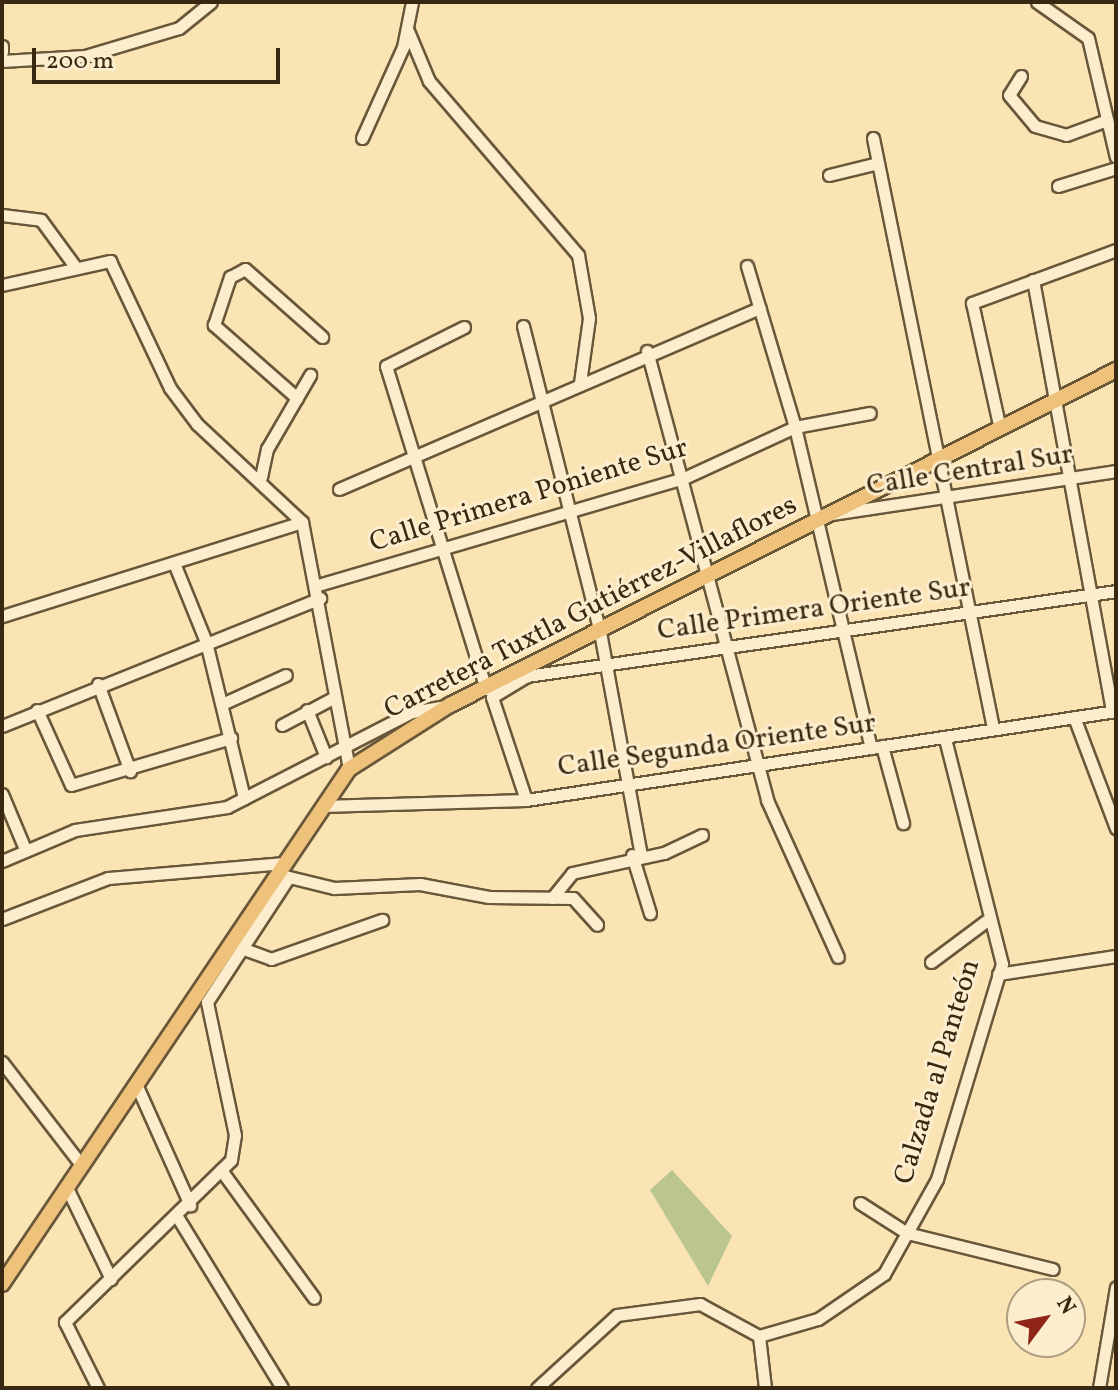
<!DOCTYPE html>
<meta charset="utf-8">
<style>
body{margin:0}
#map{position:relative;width:1118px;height:1390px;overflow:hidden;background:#fbe4b3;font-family:Vollkorn,serif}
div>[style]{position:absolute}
.green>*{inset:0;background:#bbc58f}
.roads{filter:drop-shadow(2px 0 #69573a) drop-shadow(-2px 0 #69573a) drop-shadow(0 2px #69573a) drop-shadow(0 -2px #69573a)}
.minor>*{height:11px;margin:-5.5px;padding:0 5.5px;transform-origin:5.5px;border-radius:5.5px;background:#fcedce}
.major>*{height:14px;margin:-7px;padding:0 7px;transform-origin:7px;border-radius:7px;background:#eec27a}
span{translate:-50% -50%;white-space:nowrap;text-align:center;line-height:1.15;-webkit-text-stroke:6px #fcedce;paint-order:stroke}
.street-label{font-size:28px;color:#382811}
.frame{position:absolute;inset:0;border:4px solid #382811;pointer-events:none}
.north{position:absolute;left:1006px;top:1278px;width:80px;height:80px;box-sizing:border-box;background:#fcedce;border:2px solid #ae9e82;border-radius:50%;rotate:58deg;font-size:22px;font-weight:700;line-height:32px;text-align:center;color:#382811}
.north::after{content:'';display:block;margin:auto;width:28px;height:36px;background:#8f2418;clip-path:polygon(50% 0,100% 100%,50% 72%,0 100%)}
.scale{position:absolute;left:32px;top:48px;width:248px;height:36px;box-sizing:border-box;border:4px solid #382811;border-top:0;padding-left:10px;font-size:24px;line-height:28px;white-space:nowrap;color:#382811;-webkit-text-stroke:6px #fcedce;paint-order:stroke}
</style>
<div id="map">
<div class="green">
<div style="clip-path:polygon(672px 1170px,732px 1236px,708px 1286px,650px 1190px)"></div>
</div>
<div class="roads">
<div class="minor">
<div style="left:1037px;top:2px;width:62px;rotate:35.2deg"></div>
<div style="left:1088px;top:38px;width:122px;rotate:76.8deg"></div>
<div style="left:408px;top:31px;width:54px;rotate:67.2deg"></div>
<div style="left:429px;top:81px;width:229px;rotate:49.4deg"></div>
<div style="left:578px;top:255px;width:64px;rotate:80.1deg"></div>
<div style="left:589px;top:318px;width:66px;rotate:97.9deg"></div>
<div style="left:2px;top:46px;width:6px;rotate:90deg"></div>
<div style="left:2px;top:61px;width:83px;rotate:-3.4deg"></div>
<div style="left:85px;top:56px;width:98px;rotate:-16.6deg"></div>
<div style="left:179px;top:28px;width:41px;rotate:-39.1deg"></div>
<div style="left:1021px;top:76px;width:22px;rotate:122deg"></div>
<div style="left:1009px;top:95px;width:40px;rotate:50deg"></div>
<div style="left:1035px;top:126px;width:32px;rotate:16deg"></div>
<div style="left:1066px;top:135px;width:44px;rotate:-20.1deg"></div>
<div style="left:362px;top:138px;width:100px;rotate:-65.7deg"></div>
<div style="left:403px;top:47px;width:46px;rotate:-78.7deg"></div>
<div style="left:873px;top:138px;width:602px;rotate:78.5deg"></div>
<div style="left:829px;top:175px;width:50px;rotate:-13.8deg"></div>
<div style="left:1058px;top:186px;width:61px;rotate:-17.2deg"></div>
<div style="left:2px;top:215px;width:39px;rotate:7deg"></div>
<div style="left:41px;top:220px;width:56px;rotate:53.7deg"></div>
<div style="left:747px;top:266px;width:168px;rotate:73.4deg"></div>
<div style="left:795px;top:427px;width:330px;rotate:76.7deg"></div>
<div style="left:1033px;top:280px;width:439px;rotate:79.6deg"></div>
<div style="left:2px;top:285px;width:111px;rotate:-12.5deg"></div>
<div style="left:110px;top:261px;width:140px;rotate:64.7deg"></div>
<div style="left:170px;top:388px;width:45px;rotate:53.1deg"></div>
<div style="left:197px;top:424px;width:144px;rotate:43deg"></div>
<div style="left:302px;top:522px;width:251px;rotate:79.2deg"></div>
<div style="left:523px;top:326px;width:316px;rotate:75.9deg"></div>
<div style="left:600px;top:632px;width:228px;rotate:79.6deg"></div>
<div style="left:464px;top:327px;width:87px;rotate:153.4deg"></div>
<div style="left:386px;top:366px;width:338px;rotate:72.8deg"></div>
<div style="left:647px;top:351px;width:465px;rotate:75deg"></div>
<div style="left:767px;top:800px;width:172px;rotate:65.7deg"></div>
<div style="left:297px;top:398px;width:111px;rotate:-138.7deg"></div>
<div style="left:214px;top:325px;width:51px;rotate:-71.6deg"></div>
<div style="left:230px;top:277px;width:17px;rotate:-28deg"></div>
<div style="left:245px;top:269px;width:103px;rotate:41.4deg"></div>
<div style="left:1000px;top:429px;width:129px;rotate:-102.5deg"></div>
<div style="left:972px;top:303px;width:153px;rotate:-20.2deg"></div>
<div style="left:261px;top:477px;width:29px;rotate:-78deg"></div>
<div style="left:267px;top:449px;width:86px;rotate:-59.8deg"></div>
<div style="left:339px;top:489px;width:458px;rotate:-23.3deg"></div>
<div style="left:832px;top:514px;width:287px;rotate:-8.6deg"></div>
<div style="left:174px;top:563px;width:85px;rotate:67.9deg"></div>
<div style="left:206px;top:642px;width:161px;rotate:76.3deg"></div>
<div style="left:318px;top:585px;width:381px;rotate:-16.3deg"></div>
<div style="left:684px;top:478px;width:122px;rotate:-24.7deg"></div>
<div style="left:795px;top:427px;width:76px;rotate:-10.6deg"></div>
<div style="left:2px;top:616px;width:314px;rotate:-17.4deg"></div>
<div style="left:520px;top:671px;width:9px;rotate:36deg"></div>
<div style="left:527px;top:676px;width:595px;rotate:-8.21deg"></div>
<div style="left:98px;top:684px;width:93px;rotate:69.8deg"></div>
<div style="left:222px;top:704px;width:70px;rotate:-24.4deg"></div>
<div style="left:37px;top:710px;width:82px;rotate:65.6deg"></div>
<div style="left:71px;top:785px;width:167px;rotate:-16.4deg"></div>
<div style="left:307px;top:710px;width:51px;rotate:68deg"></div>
<div style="left:1074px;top:717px;width:119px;rotate:69.3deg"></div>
<div style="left:282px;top:725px;width:58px;rotate:-27.9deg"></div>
<div style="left:2px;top:726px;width:343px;rotate:-21.9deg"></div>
<div style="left:882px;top:746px;width:80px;rotate:74.7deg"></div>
<div style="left:2px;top:794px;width:60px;rotate:67.3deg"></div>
<div style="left:526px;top:800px;width:108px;rotate:-108.3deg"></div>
<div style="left:492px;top:697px;width:41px;rotate:-31deg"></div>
<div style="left:322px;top:806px;width:204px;rotate:-1.7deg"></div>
<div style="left:526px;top:800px;width:597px;rotate:-8.58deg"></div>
<div style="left:632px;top:855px;width:61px;rotate:72.8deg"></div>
<div style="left:2px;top:861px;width:79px;rotate:-23deg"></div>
<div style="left:75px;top:830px;width:154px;rotate:-8.6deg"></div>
<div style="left:227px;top:807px;width:208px;rotate:-27.2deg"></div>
<div style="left:412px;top:712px;width:39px;rotate:-10deg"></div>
<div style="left:281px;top:875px;width:55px;rotate:13.8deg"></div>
<div style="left:334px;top:888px;width:86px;rotate:-2.7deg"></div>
<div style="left:420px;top:884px;width:70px;rotate:10.7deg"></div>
<div style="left:489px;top:897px;width:84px;rotate:0.7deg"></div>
<div style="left:573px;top:898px;width:36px;rotate:48deg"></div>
<div style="left:552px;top:898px;width:32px;rotate:-51deg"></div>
<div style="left:572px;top:873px;width:94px;rotate:-12.3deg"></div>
<div style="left:664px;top:853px;width:42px;rotate:-25.3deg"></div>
<div style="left:2px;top:919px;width:114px;rotate:-21.1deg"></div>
<div style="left:108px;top:878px;width:177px;rotate:-4.9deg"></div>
<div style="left:244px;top:949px;width:29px;rotate:20deg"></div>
<div style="left:271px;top:959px;width:118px;rotate:-19.4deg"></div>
<div style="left:931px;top:962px;width:69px;rotate:-36.7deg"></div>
<div style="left:998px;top:974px;width:119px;rotate:-8.7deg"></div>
<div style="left:2px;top:1062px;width:131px;rotate:52.4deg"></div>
<div style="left:136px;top:1084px;width:133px;rotate:65.9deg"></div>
<div style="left:221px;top:1170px;width:158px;rotate:54deg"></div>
<div style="left:67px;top:1188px;width:101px;rotate:64.2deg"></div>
<div style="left:860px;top:1203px;width:56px;rotate:32.6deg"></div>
<div style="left:907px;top:1233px;width:150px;rotate:13.9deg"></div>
<div style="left:178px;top:1218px;width:199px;rotate:58.5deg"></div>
<div style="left:759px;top:1336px;width:52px;rotate:83.4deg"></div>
<div style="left:98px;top:1388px;width:74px;rotate:-116.6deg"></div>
<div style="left:65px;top:1322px;width:232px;rotate:-44.3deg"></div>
<div style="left:231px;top:1160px;width:25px;rotate:-81deg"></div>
<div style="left:235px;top:1135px;width:136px;rotate:-101.9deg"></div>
<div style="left:207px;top:1002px;width:148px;rotate:-56.8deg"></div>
<div style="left:537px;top:1388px;width:108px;rotate:-42.4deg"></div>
<div style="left:617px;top:1315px;width:84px;rotate:-7.5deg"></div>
<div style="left:700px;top:1304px;width:67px;rotate:28.5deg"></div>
<div style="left:759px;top:1336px;width:61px;rotate:-16.1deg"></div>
<div style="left:818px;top:1319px;width:80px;rotate:-34.3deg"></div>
<div style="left:884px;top:1274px;width:109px;rotate:-60.8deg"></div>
<div style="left:937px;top:1179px;width:225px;rotate:-73.2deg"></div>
<div style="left:1002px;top:964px;width:233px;rotate:-104.2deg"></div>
<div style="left:1099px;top:1388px;width:102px;rotate:-80.4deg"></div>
</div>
<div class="major">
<div style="left:2px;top:1284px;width:621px;rotate:-56.03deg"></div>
<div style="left:349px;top:769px;width:120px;rotate:-32.4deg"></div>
<div style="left:450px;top:705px;width:746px;rotate:-26.7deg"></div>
</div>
</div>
<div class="street-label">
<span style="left:970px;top:471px;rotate:-9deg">Calle Central Sur</span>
<span style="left:529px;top:496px;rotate:-17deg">Calle Primera Poniente Sur</span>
<span style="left:591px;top:608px;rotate:-27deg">Carretera Tuxtla Gutiérrez-Villaflores</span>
<span style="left:814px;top:610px;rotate:-8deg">Calle Primera Oriente Sur</span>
<span style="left:717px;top:746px;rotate:-8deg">Calle Segunda Oriente Sur</span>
<span style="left:938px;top:1072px;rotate:-73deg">Calzada al Panteón</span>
</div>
<div class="frame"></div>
<div class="north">N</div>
<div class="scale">200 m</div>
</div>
